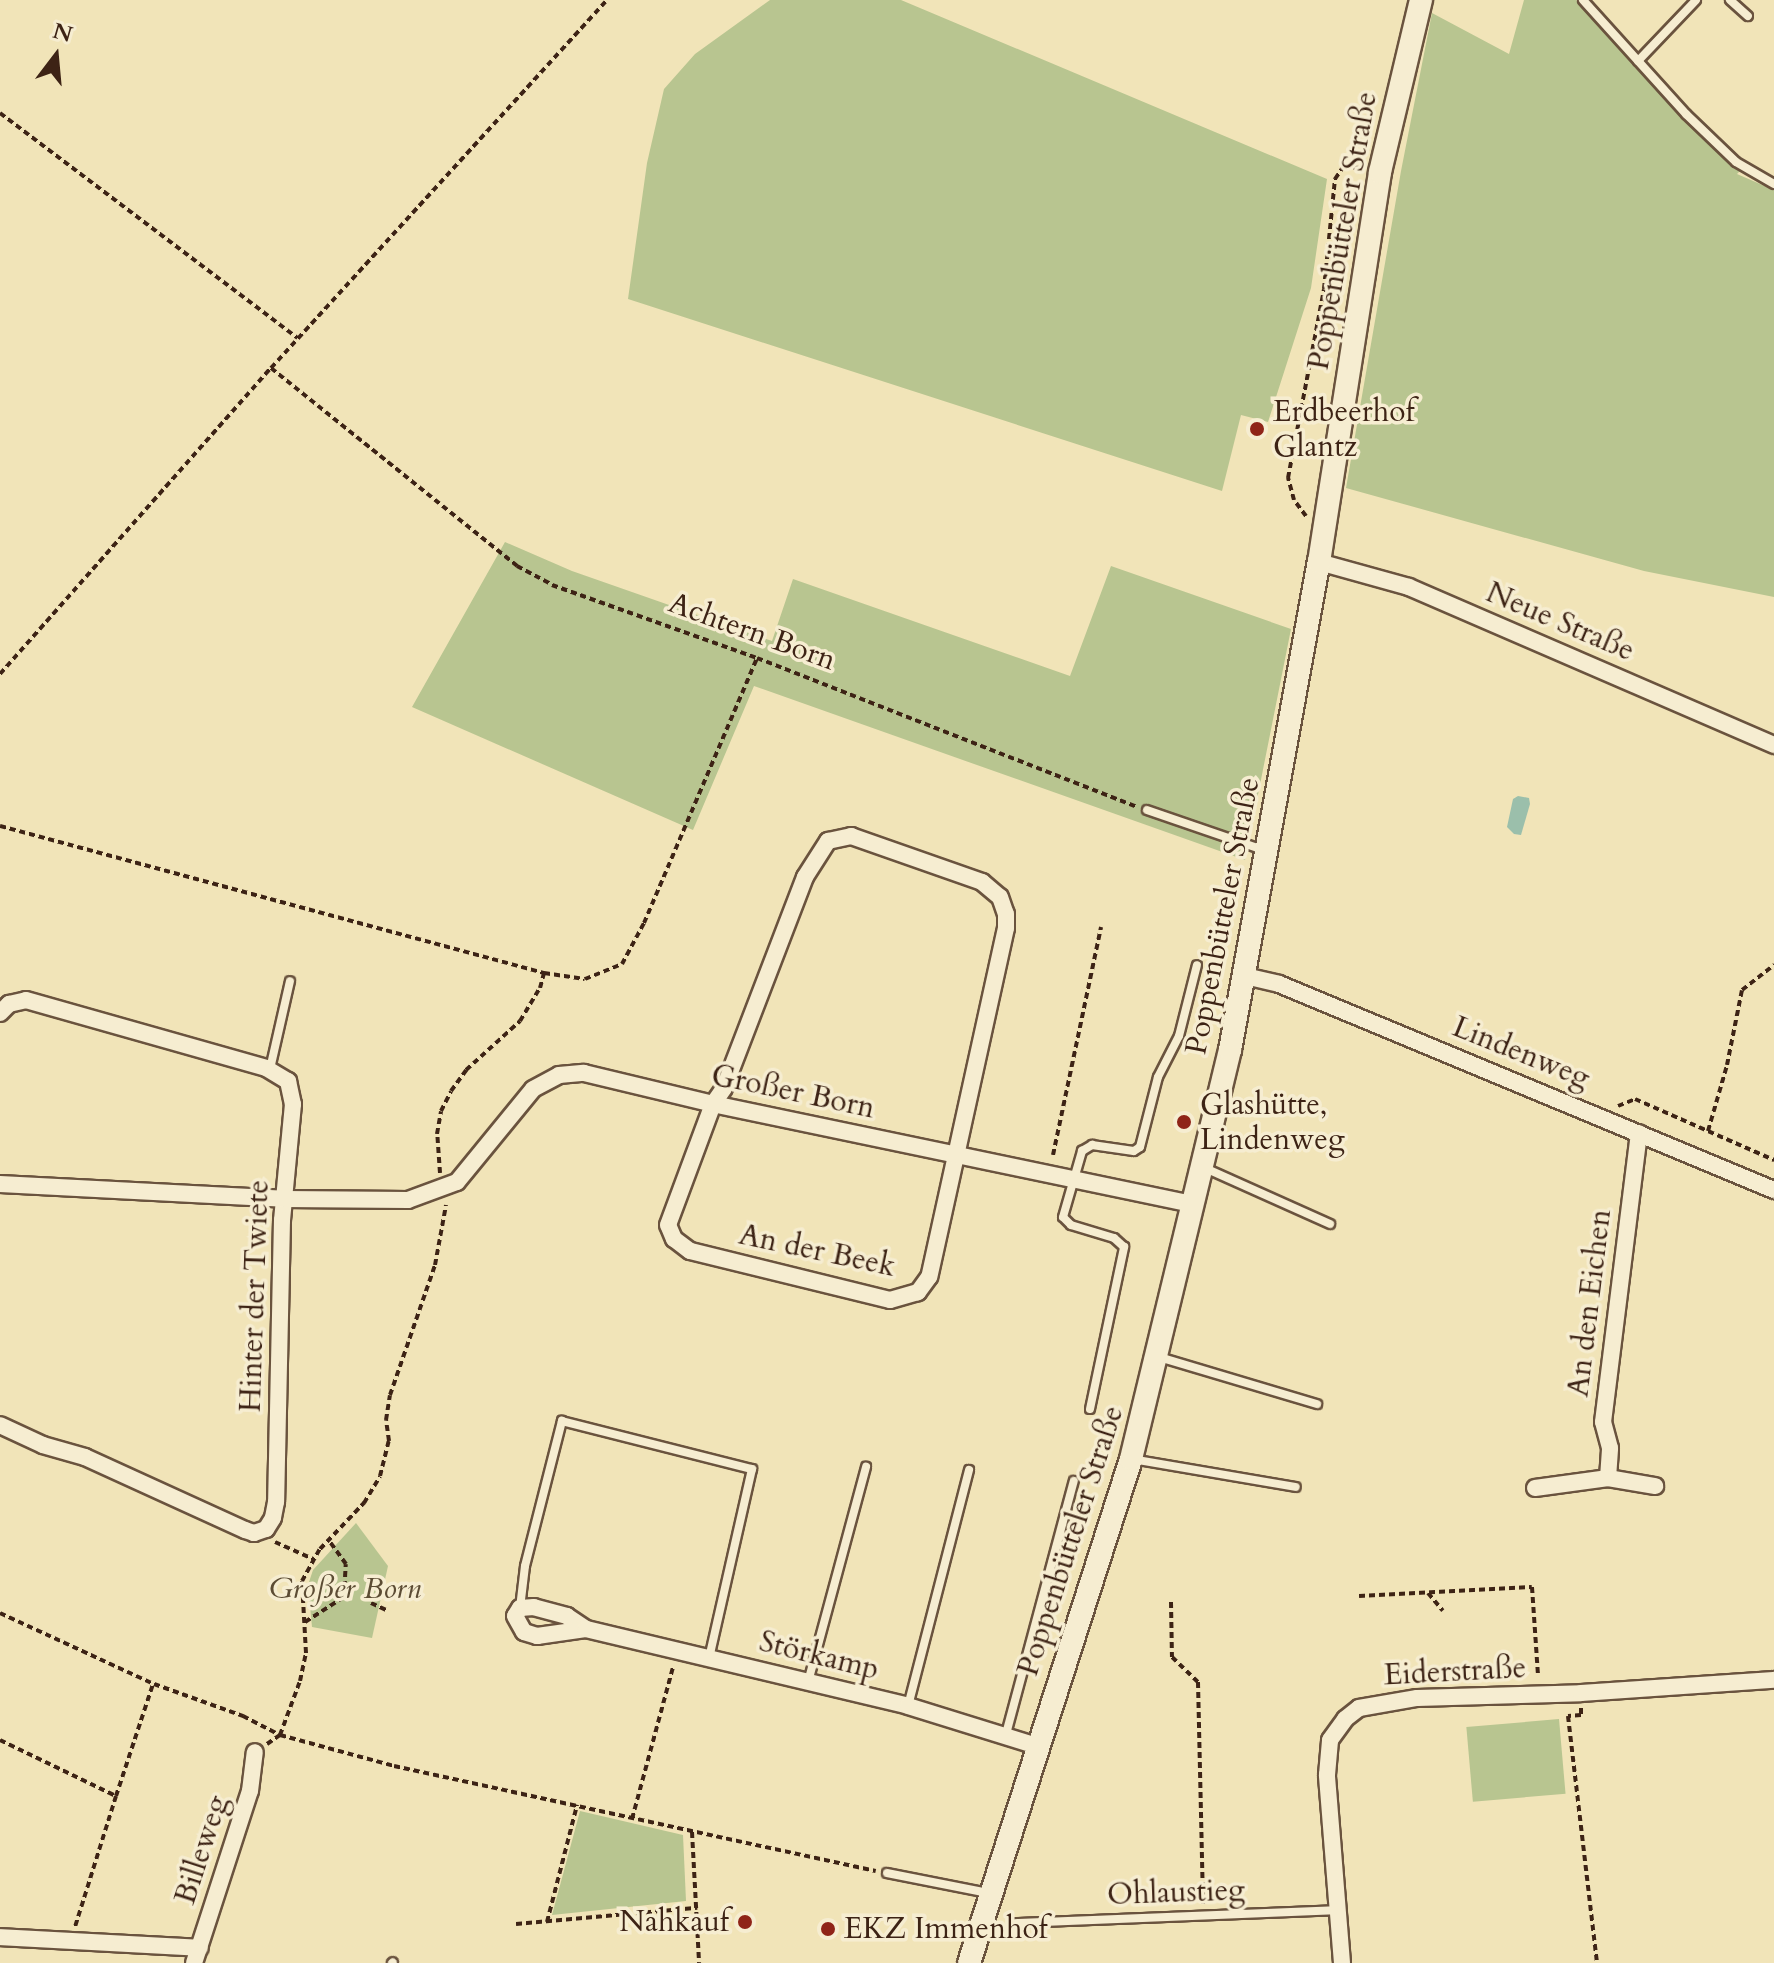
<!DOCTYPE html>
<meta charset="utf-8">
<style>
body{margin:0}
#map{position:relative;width:1774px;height:1963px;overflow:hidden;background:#f1e4b8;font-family:Cardo,serif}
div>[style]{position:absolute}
.green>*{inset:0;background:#b8c590;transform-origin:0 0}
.water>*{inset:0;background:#9bbfab}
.path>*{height:4px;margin-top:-2px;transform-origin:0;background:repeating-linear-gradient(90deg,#3d2315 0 6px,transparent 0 10px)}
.roads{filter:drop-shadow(2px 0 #6a533e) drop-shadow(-2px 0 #6a533e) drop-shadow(0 2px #6a533e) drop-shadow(0 -2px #6a533e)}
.service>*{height:8px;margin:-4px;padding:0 4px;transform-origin:4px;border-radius:4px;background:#f6edd1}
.minor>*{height:16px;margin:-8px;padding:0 8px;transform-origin:8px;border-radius:8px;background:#f6edd1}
.secondary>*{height:22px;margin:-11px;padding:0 11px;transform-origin:11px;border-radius:11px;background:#f6edd1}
.dots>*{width:22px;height:22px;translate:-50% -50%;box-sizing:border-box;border:4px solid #f6edd1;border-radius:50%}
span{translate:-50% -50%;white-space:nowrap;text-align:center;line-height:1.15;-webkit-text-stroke:7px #f6edd1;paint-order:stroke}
.street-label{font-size:30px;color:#3d2315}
.poi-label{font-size:30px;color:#3d2315}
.left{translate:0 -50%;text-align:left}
.right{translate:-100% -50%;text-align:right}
.park-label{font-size:30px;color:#5c4c34;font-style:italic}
.north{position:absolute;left:16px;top:16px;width:80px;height:80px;-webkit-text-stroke:6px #f6edd1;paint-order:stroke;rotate:16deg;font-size:22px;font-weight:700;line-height:32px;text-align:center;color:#3d2315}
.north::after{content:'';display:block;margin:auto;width:28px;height:36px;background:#3d2315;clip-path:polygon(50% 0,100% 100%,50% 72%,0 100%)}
</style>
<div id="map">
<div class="green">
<div style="clip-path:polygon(770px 0,901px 0,1327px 179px,1311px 288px,1268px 422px,1241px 415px,1222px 491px,628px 299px,647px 163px,664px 89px,695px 54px)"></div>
<div style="clip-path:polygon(1524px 0,1576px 0,1684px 118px,1741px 170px,1737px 174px,1774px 190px,1774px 597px,1644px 571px,1346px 488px,1401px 171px,1432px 13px,1509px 54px)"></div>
<div style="clip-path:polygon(505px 542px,572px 571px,772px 641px,793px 579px,1070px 676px,1111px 566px,1291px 629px,1245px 860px,754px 686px,693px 830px,412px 707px)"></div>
<div style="clip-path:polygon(356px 1523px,388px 1566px,372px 1638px,312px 1627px,308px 1585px,313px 1570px)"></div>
<div style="left:1559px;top:1719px;width:75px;height:93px;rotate:85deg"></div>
<div style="clip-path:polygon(580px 1811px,683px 1835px,686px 1901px,552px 1915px)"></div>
</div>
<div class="water">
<div style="clip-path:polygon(1518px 796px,1529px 798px,1530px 804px,1521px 835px,1514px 834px,1507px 827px,1513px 799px)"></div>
</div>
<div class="path">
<div style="left:0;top:113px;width:373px;rotate:37.1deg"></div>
<div style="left:271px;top:368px;width:316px;rotate:38.8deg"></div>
<div style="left:517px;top:566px;width:40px;rotate:28deg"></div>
<div style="left:552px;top:585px;width:218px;rotate:19.6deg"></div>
<div style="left:757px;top:658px;width:408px;rotate:21.4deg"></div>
<div style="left:1306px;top:516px;width:20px;rotate:-127deg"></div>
<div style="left:1294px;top:500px;width:23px;rotate:-105deg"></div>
<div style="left:1288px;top:478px;width:192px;rotate:-79.2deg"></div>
<div style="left:1324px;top:289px;width:111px;rotate:-84.3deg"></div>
<div style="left:1335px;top:179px;width:14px;rotate:-56deg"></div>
<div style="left:1343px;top:167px;width:19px;rotate:3deg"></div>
<div style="left:0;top:674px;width:409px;rotate:-48.5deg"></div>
<div style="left:271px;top:368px;width:498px;rotate:-47.6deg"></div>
<div style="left:0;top:826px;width:564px;rotate:15.12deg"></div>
<div style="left:544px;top:973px;width:41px;rotate:8.3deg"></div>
<div style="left:585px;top:979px;width:40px;rotate:-22deg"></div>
<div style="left:622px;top:964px;width:47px;rotate:-61.8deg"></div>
<div style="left:644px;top:923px;width:288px;rotate:-66.9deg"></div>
<div style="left:1618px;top:1106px;width:18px;rotate:-22deg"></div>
<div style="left:1635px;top:1099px;width:152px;rotate:23.7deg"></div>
<div style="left:1708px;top:1131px;width:69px;rotate:-73.9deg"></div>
<div style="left:1727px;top:1065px;width:76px;rotate:-78.7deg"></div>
<div style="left:1742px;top:990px;width:41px;rotate:-38deg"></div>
<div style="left:1053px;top:1155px;width:233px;rotate:-78.1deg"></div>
<div style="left:440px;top:1173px;width:39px;rotate:-94deg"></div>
<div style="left:437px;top:1134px;width:23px;rotate:-80deg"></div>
<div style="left:441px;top:1111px;width:22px;rotate:-63deg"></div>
<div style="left:451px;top:1091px;width:26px;rotate:-54deg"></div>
<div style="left:466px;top:1070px;width:73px;rotate:-42.2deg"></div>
<div style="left:520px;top:1021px;width:39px;rotate:-59deg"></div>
<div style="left:540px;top:988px;width:16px;rotate:-75deg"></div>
<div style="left:275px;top:1542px;width:42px;rotate:24.1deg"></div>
<div style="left:1428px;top:1593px;width:23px;rotate:50deg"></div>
<div style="left:1359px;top:1596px;width:173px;rotate:-3deg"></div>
<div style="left:1532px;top:1587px;width:89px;rotate:86.1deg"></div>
<div style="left:1171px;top:1602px;width:55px;rotate:89deg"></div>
<div style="left:1172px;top:1657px;width:36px;rotate:44deg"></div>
<div style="left:1198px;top:1682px;width:222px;rotate:88.7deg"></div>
<div style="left:371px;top:1603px;width:17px;rotate:25deg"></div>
<div style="left:0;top:1613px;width:170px;rotate:24.8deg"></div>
<div style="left:154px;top:1684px;width:95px;rotate:19.8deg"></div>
<div style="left:243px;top:1716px;width:42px;rotate:27.2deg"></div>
<div style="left:280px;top:1735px;width:58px;rotate:-69.7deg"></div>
<div style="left:300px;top:1681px;width:29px;rotate:-78deg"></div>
<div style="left:306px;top:1653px;width:72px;rotate:-93.2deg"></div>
<div style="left:302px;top:1581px;width:37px;rotate:-61deg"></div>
<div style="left:320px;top:1549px;width:64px;rotate:-46.3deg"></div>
<div style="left:364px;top:1503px;width:31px;rotate:-59deg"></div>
<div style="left:380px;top:1476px;width:36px;rotate:-76deg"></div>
<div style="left:389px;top:1441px;width:21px;rotate:-98deg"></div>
<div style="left:386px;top:1420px;width:25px;rotate:-81deg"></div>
<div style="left:390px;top:1395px;width:138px;rotate:-70.9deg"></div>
<div style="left:435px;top:1265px;width:61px;rotate:-79.6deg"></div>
<div style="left:305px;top:1622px;width:46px;rotate:-32.7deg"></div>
<div style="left:344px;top:1597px;width:33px;rotate:-87deg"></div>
<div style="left:346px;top:1564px;width:27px;rotate:-126deg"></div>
<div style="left:1581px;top:1708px;width:7px;rotate:90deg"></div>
<div style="left:1581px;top:1715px;width:13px;rotate:176deg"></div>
<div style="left:1568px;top:1716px;width:249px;rotate:83.3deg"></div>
<div style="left:0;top:1740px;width:129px;rotate:25.8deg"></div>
<div style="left:116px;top:1796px;width:137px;rotate:107.4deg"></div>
<div style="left:267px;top:1744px;width:16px;rotate:-35deg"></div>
<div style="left:280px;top:1735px;width:118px;rotate:15.2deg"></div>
<div style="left:394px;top:1766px;width:493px;rotate:12.3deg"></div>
<div style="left:116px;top:1796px;width:118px;rotate:-71.7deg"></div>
<div style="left:632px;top:1819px;width:157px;rotate:-74.9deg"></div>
<div style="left:692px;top:1832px;width:131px;rotate:86.9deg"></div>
<div style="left:547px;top:1922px;width:121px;rotate:-75.6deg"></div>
<div style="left:516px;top:1924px;width:182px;rotate:-5.1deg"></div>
</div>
<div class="roads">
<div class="service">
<div style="left:1583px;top:0;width:154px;rotate:47.9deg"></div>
<div style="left:1686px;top:114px;width:69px;rotate:43.8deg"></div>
<div style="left:1736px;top:162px;width:44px;rotate:30.1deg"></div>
<div style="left:1730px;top:0;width:24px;rotate:42deg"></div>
<div style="left:1638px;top:61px;width:84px;rotate:-46.4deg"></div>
<div style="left:1147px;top:810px;width:126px;rotate:19deg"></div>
<div style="left:270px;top:1069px;width:90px;rotate:-77.2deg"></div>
<div style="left:1205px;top:1168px;width:137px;rotate:24.1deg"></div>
<div style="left:1159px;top:1357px;width:165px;rotate:16.6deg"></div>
<div style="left:1090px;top:1409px;width:166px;rotate:-78.1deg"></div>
<div style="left:1124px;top:1247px;width:13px;rotate:-138deg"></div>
<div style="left:1114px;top:1238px;width:45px;rotate:-163.2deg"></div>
<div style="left:1071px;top:1225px;width:11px;rotate:-135deg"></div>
<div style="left:1063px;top:1217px;width:69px;rotate:-73.9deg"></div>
<div style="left:1082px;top:1151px;width:12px;rotate:-31deg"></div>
<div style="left:1092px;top:1145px;width:42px;rotate:8.1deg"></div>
<div style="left:1134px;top:1151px;width:7px;rotate:-34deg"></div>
<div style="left:1140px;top:1147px;width:72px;rotate:-75.6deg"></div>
<div style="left:1158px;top:1077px;width:46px;rotate:-62.9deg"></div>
<div style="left:1179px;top:1036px;width:73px;rotate:-75.8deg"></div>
<div style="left:1132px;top:1459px;width:166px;rotate:9.7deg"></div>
<div style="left:520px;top:1608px;width:42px;rotate:-83.2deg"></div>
<div style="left:525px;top:1566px;width:150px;rotate:-75.7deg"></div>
<div style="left:562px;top:1421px;width:196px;rotate:14.2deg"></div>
<div style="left:752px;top:1469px;width:194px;rotate:102.8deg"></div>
<div style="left:808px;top:1682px;width:223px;rotate:-74.9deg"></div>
<div style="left:908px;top:1706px;width:244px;rotate:-75.5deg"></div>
<div style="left:1006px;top:1734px;width:262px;rotate:-75deg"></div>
<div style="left:887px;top:1873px;width:103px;rotate:11.2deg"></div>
<div style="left:1016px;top:1923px;width:321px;rotate:-2.3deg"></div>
<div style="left:392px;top:1963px;width:1px;rotate:-45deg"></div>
</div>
<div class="minor">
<div style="left:1319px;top:562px;width:93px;rotate:15.5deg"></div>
<div style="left:1409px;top:587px;width:398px;rotate:23.4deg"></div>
<div style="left:851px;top:836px;width:139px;rotate:19.3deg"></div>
<div style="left:982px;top:882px;width:23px;rotate:40deg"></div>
<div style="left:1000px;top:897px;width:18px;rotate:71deg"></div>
<div style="left:1006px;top:914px;width:14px;rotate:90deg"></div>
<div style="left:1006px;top:928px;width:357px;rotate:102.4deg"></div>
<div style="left:929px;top:1277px;width:19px;rotate:126deg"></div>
<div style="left:918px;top:1292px;width:29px;rotate:164deg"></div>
<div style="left:890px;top:1300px;width:206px;rotate:-166.2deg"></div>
<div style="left:690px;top:1251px;width:20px;rotate:-143deg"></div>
<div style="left:674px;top:1239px;width:15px;rotate:-113deg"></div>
<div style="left:668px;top:1225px;width:129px;rotate:-69.6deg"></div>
<div style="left:713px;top:1104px;width:19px;rotate:-55deg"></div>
<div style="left:724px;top:1088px;width:226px;rotate:-69deg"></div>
<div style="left:805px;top:877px;width:43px;rotate:-57.4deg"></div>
<div style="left:828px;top:841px;width:24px;rotate:-12deg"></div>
<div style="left:1245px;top:976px;width:35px;rotate:13deg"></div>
<div style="left:1279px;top:984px;width:536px;rotate:22.6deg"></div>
<div style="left:0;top:1013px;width:13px;rotate:-45deg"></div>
<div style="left:9px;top:1004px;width:17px;rotate:-13deg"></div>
<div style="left:26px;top:1000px;width:249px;rotate:15.8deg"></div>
<div style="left:266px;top:1068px;width:26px;rotate:31deg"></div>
<div style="left:288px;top:1081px;width:24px;rotate:78deg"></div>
<div style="left:293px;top:1104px;width:117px;rotate:95.4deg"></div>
<div style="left:282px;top:1220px;width:282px;rotate:91.2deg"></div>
<div style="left:276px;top:1502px;width:16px;rotate:101deg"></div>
<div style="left:273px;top:1518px;width:13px;rotate:122deg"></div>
<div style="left:266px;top:1529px;width:13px;rotate:162deg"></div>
<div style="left:254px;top:1533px;width:9px;rotate:-162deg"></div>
<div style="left:245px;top:1530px;width:176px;rotate:-155.5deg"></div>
<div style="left:85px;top:1457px;width:44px;rotate:-164.1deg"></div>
<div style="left:43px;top:1445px;width:47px;rotate:-155.1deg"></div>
<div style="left:0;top:1184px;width:284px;rotate:3deg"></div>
<div style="left:284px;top:1199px;width:124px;rotate:0.5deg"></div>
<div style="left:408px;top:1200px;width:52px;rotate:-20.2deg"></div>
<div style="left:457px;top:1182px;width:120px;rotate:-50.7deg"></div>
<div style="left:533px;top:1089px;width:30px;rotate:-28deg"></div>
<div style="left:559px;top:1075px;width:25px;rotate:-5deg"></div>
<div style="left:584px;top:1073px;width:133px;rotate:13.5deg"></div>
<div style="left:713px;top:1104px;width:488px;rotate:11.8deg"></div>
<div style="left:1608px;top:1478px;width:30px;rotate:-86deg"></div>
<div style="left:1610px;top:1448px;width:27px;rotate:-105deg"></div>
<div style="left:1603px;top:1422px;width:291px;rotate:-82.9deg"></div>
<div style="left:1535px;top:1488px;width:74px;rotate:-7.8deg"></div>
<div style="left:1608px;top:1478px;width:48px;rotate:9.7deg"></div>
<div style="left:586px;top:1629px;width:23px;rotate:-146deg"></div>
<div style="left:567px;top:1616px;width:34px;rotate:-165deg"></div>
<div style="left:534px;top:1607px;width:14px;rotate:176deg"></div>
<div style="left:520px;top:1608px;width:9px;rotate:122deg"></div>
<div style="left:515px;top:1616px;width:18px;rotate:61deg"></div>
<div style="left:524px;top:1632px;width:14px;rotate:17deg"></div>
<div style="left:537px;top:1636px;width:49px;rotate:-8.1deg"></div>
<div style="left:586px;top:1629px;width:331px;rotate:13.4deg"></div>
<div style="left:908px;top:1706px;width:135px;rotate:17.2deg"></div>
<div style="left:0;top:1937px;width:200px;rotate:3.1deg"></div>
<div style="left:194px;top:1963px;width:181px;rotate:-72deg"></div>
<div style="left:250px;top:1791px;width:39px;rotate:-83deg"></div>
<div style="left:1342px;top:1963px;width:189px;rotate:-94.6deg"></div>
<div style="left:1327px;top:1775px;width:35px;rotate:-85deg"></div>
<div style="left:1330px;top:1740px;width:26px;rotate:-54deg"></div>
<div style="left:1345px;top:1719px;width:18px;rotate:-38deg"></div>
<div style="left:1359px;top:1708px;width:59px;rotate:-9.8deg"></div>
<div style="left:1417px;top:1698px;width:164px;rotate:-1.7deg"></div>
<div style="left:1581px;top:1693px;width:193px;rotate:-3.9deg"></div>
</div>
<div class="secondary">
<div style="left:969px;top:1963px;width:529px;rotate:-72.18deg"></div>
<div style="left:1131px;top:1459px;width:421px;rotate:-76.4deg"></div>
<div style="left:1230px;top:1050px;width:496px;rotate:-79.7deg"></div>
<div style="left:1319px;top:562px;width:395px;rotate:-81.1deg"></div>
<div style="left:1380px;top:172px;width:177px;rotate:-76.6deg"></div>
</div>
</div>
<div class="dots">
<div style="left:1257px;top:429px;background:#8f2418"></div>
<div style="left:1184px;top:1122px;background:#8f2418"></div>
<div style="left:745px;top:1922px;background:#8f2418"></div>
<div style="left:828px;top:1929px;background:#8f2418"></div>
</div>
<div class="street-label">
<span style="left:1343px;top:231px;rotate:-80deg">Poppenbütteler Straße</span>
<span style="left:1560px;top:622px;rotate:23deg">Neue Straße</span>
<span style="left:752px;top:632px;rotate:20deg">Achtern Born</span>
<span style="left:1223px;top:916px;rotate:-79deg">Poppenbütteler Straße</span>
<span style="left:1521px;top:1053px;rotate:22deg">Lindenweg</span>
<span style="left:793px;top:1092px;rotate:12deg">Großer Born</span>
<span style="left:817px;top:1251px;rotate:12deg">An der Beek</span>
<span style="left:255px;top:1296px;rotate:-88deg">Hinter der Twiete</span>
<span style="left:1590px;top:1303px;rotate:-83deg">An den Eichen</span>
<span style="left:1071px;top:1541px;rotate:-72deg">Poppenbütteler Straße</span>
<span style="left:819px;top:1656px;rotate:14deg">Störkamp</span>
<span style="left:1455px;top:1672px;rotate:-3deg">Eiderstraße</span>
<span style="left:202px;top:1850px;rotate:-72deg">Billeweg</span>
<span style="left:1176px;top:1893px;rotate:-2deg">Ohlaustieg</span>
</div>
<div class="poi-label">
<span class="left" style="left:1273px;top:429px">Erdbeerhof<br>Glantz</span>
<span class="left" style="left:1200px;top:1122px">Glashütte,<br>Lindenweg</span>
<span class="right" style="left:729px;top:1922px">Nahkauf</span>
<span class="left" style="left:844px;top:1929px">EKZ Immenhof</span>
</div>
<div class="park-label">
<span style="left:345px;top:1589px">Großer Born</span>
</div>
<div class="north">N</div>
</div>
